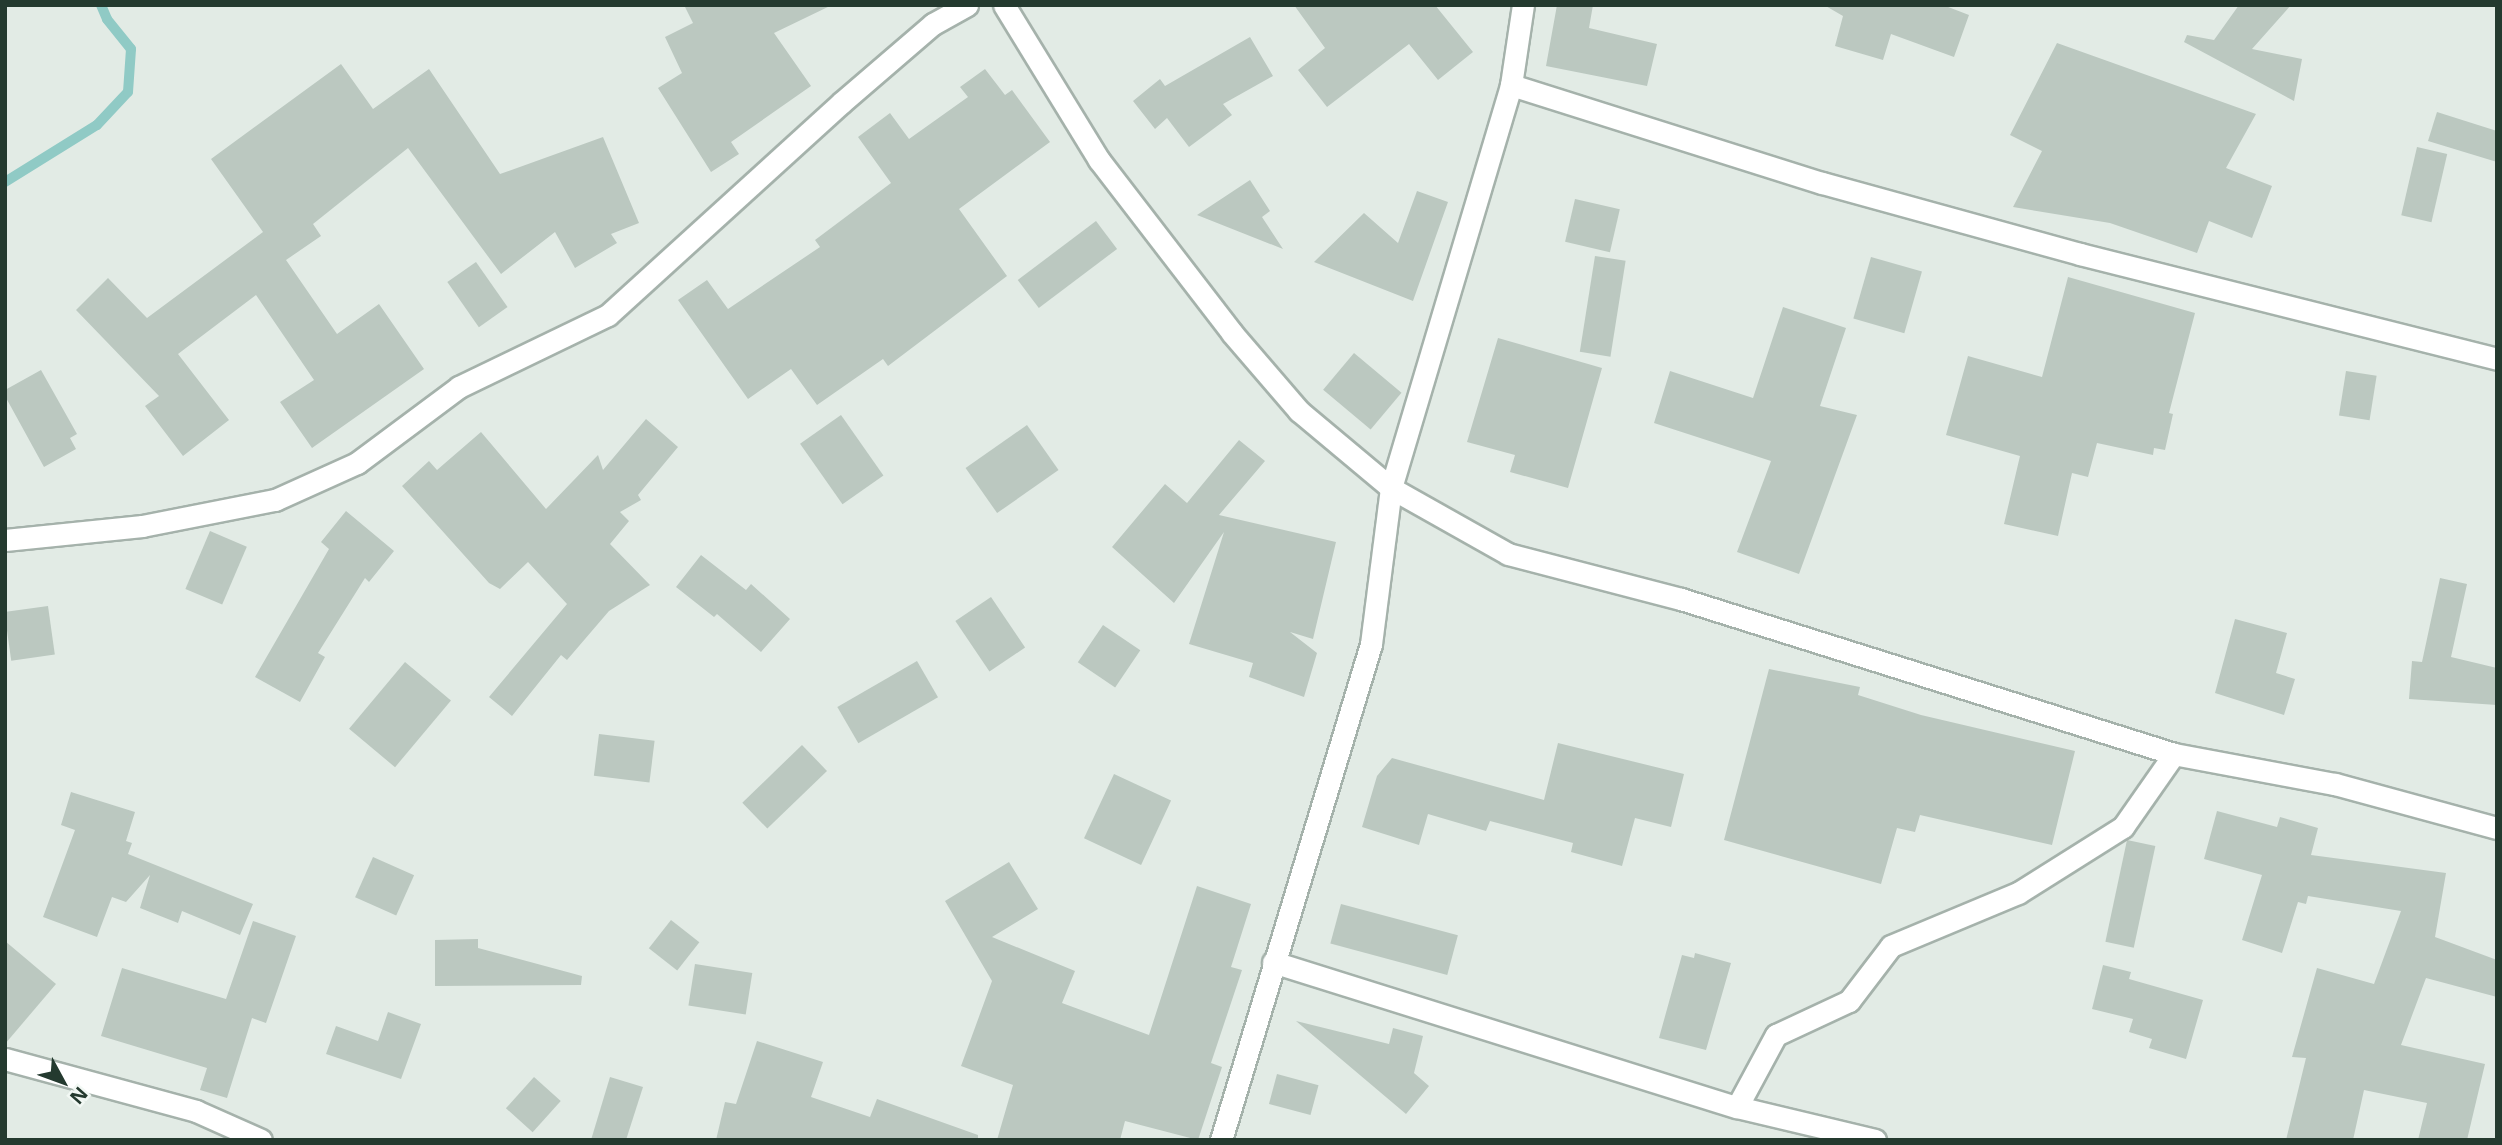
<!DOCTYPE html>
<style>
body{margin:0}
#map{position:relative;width:2502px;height:1145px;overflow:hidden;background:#e2ebe5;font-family:"Open Sans",sans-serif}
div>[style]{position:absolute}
.stream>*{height:10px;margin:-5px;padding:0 5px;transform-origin:5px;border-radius:5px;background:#90cac5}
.building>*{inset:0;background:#bbc8c0;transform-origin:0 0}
.roads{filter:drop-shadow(2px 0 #a5b2ab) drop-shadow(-2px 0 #a5b2ab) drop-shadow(0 2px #a5b2ab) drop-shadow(0 -2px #a5b2ab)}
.minor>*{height:21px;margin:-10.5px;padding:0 10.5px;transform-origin:10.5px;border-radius:10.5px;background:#fff}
span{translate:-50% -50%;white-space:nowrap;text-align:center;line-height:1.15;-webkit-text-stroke:7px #f2f8f4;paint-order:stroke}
.frame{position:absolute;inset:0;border:7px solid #243a2f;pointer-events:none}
.north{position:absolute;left:28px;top:1047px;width:70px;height:70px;-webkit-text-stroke:5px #f2f8f4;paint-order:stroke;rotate:131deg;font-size:19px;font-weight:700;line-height:28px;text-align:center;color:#243a2f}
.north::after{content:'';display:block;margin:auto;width:24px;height:32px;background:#243a2f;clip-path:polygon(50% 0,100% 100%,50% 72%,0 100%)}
</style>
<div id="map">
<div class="stream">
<div style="left:5px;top:182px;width:108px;rotate:-31.8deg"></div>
<div style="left:97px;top:125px;width:45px;rotate:-46.8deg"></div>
<div style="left:128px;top:92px;width:43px;rotate:-86deg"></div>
<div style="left:131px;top:49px;width:38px;rotate:-129deg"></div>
<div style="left:107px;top:19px;width:15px;rotate:-113deg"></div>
</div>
<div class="building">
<div style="clip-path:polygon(684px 5px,832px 5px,774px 33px,811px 86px,731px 142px,739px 154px,711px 172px,658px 88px,682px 73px,665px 37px,693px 23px)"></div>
<div style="clip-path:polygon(1294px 5px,1435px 5px,1473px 52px,1438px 80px,1409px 44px,1327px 107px,1298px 70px,1325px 48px)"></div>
<div style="clip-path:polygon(1557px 5px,1593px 5px,1589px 28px,1657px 44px,1647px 86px,1546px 66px)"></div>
<div style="clip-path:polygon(1824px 5px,1943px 5px,1969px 15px,1954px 57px,1891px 34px,1883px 60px,1835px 46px,1843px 16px)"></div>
<div style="clip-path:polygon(2239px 5px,2291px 5px,2252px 49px,2302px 59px,2294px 101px,2184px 42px,2187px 35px,2214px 40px)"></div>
<div style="clip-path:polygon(1250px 37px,1273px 76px,1223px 104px,1232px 115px,1189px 147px,1167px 118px,1155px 129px,1133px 101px,1160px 79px,1165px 86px)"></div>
<div style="clip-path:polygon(2057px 43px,2256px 114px,2226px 168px,2272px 186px,2252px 238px,2209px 221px,2197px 253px,2110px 223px,2013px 207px,2042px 151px,2010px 135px)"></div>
<div style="clip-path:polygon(341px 64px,373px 109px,429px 69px,500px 174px,603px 137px,639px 223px,611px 234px,617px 243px,575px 268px,555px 232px,501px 274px,408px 148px,313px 224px,321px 236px,286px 260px,337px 334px,379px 304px,424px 369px,312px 448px,280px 402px,314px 380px,256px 295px,178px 354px,229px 420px,183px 456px,145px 406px,159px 396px,76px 310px,108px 278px,147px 318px,263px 232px,211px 159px)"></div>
<div style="clip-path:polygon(985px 69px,1005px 95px,1012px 90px,1050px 142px,959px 209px,1007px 276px,888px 366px,883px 359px,817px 405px,791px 369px,748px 399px,678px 300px,707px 280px,728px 309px,820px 247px,815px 240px,891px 183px,858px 137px,890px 113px,909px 139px,968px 97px,960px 87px)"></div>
<div style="clip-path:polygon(2437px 112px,2497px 131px,2497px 162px,2428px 141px)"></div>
<div style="left:2417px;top:147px;width:31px;height:70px;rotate:13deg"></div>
<div style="clip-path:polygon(1250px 180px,1270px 211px,1262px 217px,1283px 249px,1197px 215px)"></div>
<div style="clip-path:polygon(1417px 191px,1448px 202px,1413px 301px,1314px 262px,1364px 213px,1398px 243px)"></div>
<div style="left:1575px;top:199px;width:46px;height:44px;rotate:13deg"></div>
<div style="left:1096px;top:221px;width:35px;height:98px;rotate:53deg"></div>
<div style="left:1595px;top:256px;width:31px;height:97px;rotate:9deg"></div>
<div style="left:1871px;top:257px;width:53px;height:64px;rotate:16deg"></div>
<div style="left:476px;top:262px;width:55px;height:35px;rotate:55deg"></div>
<div style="clip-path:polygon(2068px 277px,2195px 313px,2169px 413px,2173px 414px,2165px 450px,2154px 448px,2153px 455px,2097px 443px,2088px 477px,2072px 473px,2058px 536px,2004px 524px,2020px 456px,1946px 435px,1968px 356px,2042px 377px)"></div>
<div style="clip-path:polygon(1783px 307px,1846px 328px,1820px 406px,1857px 415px,1799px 574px,1737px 552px,1771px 461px,1654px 423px,1670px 371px,1753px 398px)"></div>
<div style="clip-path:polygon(1498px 338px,1602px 368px,1568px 488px,1510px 472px,1515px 455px,1467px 442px)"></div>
<div style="left:1354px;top:353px;width:62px;height:48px;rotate:40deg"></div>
<div style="clip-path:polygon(41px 370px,77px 434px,70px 438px,76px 449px,44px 467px,5px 396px,5px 390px)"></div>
<div style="left:2346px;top:371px;width:31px;height:45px;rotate:9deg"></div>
<div style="left:841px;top:415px;width:74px;height:50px;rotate:55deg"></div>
<div style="clip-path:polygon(646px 419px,678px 447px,638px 495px,641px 500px,620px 512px,629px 521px,610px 544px,650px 585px,609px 611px,567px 660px,561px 655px,512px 716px,489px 697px,567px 604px,528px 562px,500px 589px,489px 583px,402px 486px,429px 461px,437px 470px,481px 432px,546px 509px,598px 455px,603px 470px)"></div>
<div style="left:1027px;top:425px;width:55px;height:75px;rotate:55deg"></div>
<div style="clip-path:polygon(1239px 440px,1265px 461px,1219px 515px,1336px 542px,1313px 639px,1290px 632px,1317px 653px,1304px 697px,1249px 677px,1253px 663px,1189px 644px,1224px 532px,1174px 603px,1112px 547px,1165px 484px,1187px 503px)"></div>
<div style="clip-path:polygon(346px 511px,394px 551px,369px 582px,365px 578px,318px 653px,325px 657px,300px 702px,255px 677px,329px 549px,321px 542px)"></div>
<div style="left:210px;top:531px;width:40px;height:63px;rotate:23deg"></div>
<div style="clip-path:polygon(701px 555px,746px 590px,751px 584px,790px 619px,761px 652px,717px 614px,714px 617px,676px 587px)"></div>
<div style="clip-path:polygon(2440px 578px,2467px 584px,2451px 657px,2497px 668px,2497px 705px,2409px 699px,2412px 661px,2422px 662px)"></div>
<div style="left:991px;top:597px;width:61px;height:43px;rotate:56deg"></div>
<div style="left:48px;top:606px;width:49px;height:44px;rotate:82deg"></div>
<div style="clip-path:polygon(2235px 619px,2287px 633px,2276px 673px,2295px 679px,2284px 715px,2215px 693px)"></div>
<div style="left:1103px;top:625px;width:45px;height:45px;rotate:34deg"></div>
<div style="left:917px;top:661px;width:42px;height:92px;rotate:60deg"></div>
<div style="left:405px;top:662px;width:60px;height:87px;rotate:40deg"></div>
<div style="clip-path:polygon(1769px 669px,1860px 687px,1858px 695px,1921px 715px,2075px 751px,2052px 845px,1920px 815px,1915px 832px,1897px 828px,1881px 884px,1724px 840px)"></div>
<div style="left:599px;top:734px;width:56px;height:42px;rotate:7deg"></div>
<div style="clip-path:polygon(1558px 743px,1684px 774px,1671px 827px,1635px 818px,1622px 866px,1571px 852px,1573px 843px,1490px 821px,1486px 831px,1428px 814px,1419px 845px,1362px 827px,1377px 776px,1392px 758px,1544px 800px)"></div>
<div style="left:802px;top:745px;width:36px;height:83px;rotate:46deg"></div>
<div style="left:1114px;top:774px;width:63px;height:71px;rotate:25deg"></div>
<div style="clip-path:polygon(71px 792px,135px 812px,126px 841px,132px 843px,128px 854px,253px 904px,240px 935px,182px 911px,178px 923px,140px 908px,150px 875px,126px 902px,112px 897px,97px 937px,43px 917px,75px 830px,61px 825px)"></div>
<div style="clip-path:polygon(2217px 811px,2277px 827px,2280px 817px,2318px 828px,2311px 855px,2446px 873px,2435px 937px,2497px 960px,2497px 997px,2426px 978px,2401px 1045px,2485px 1064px,2467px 1140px,2418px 1140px,2427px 1103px,2364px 1090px,2353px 1140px,2286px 1140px,2306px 1058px,2292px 1057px,2317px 968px,2374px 984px,2401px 911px,2308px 896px,2306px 904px,2298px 902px,2282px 953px,2242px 940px,2262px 875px,2204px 859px)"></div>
<div style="left:2127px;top:840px;width:29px;height:104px;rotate:12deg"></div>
<div style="left:373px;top:857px;width:45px;height:44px;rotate:24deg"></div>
<div style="clip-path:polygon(1009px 862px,1038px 909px,992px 937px,1075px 971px,1062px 1003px,1149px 1035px,1197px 886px,1251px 904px,1231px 967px,1242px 970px,1211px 1063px,1222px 1067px,1198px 1140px,1125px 1121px,1120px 1140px,997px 1140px,1013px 1085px,961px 1066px,992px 981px,945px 901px)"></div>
<div style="left:1341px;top:904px;width:121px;height:41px;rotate:15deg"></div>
<div style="left:671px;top:920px;width:36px;height:36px;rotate:38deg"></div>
<div style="clip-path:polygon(253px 921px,296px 936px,266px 1023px,252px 1018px,227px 1098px,200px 1090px,207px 1068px,101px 1036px,122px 968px,226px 999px)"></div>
<div style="clip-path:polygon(478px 939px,478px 948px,582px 976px,581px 985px,435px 986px,435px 940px)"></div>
<div style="clip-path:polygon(5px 941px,56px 984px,5px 1044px)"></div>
<div style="clip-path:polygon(1695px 953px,1731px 963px,1706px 1050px,1659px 1038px,1682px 955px,1694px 958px)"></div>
<div style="left:695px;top:964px;width:58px;height:42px;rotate:9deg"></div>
<div style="clip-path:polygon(2103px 965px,2131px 972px,2129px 979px,2203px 1000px,2186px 1059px,2149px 1048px,2152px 1039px,2129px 1032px,2133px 1019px,2092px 1009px)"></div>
<div style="clip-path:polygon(388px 1012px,421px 1024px,401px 1079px,326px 1054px,336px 1026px,378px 1041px)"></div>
<div style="clip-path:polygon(1296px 1021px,1389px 1044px,1393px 1028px,1423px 1036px,1414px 1073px,1429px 1086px,1406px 1114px)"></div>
<div style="clip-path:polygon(757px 1041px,823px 1062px,811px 1097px,870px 1117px,877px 1099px,978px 1135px,978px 1140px,716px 1140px,725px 1102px,736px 1104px)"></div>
<div style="left:1277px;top:1074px;width:43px;height:31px;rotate:15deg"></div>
<div style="left:534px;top:1077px;width:36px;height:42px;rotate:42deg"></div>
<div style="clip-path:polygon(610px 1077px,643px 1087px,626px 1140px,591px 1140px)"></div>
</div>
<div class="roads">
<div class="minor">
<div style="left:1004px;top:5px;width:182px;rotate:58.5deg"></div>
<div style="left:1099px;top:160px;width:218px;rotate:52.4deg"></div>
<div style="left:1232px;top:333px;width:103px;rotate:49.3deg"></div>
<div style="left:1299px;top:411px;width:120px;rotate:39.9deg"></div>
<div style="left:1391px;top:488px;width:134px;rotate:29.4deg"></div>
<div style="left:1508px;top:554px;width:179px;rotate:14.6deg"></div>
<div style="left:1681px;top:599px;width:517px;rotate:17.45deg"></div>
<div style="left:2174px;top:754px;width:164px;rotate:10.6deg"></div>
<div style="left:2335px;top:784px;width:168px;rotate:15.2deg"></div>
<div style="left:1511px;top:85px;width:326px;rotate:17.5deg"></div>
<div style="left:1822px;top:183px;width:268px;rotate:15.4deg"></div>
<div style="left:2080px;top:254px;width:430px;rotate:14.1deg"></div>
<div style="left:5px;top:540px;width:138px;rotate:-5.8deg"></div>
<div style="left:142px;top:526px;width:136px;rotate:-11.1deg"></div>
<div style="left:275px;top:500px;width:90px;rotate:-24.3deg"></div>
<div style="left:357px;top:463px;width:127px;rotate:-36.7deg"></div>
<div style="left:459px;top:387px;width:165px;rotate:-25.8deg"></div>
<div style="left:608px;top:315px;width:315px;rotate:-42.3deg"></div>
<div style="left:841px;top:103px;width:121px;rotate:-40.7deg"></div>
<div style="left:933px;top:24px;width:39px;rotate:-29deg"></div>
<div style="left:1273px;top:962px;width:486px;rotate:17.4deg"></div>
<div style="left:1737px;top:1107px;width:142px;rotate:13.4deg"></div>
<div style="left:5px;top:1059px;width:198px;rotate:15.2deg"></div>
<div style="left:196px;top:1111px;width:71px;rotate:24deg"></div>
<div style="left:1737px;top:1107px;width:82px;rotate:-61.6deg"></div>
<div style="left:1776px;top:1035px;width:81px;rotate:-25deg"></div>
<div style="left:1849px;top:1001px;width:69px;rotate:-52.6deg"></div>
<div style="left:1891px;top:946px;width:138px;rotate:-22.7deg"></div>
<div style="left:2018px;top:893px;width:124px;rotate:-32.2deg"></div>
<div style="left:2123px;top:827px;width:89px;rotate:-55.1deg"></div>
<div style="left:1221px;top:1140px;width:518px;rotate:-73.17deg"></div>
<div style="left:1371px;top:644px;width:157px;rotate:-82.7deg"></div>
<div style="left:1391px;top:488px;width:420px;rotate:-73.4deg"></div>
<div style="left:1511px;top:85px;width:81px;rotate:-81.5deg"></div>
</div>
</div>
<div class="frame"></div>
<div class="north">N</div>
</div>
